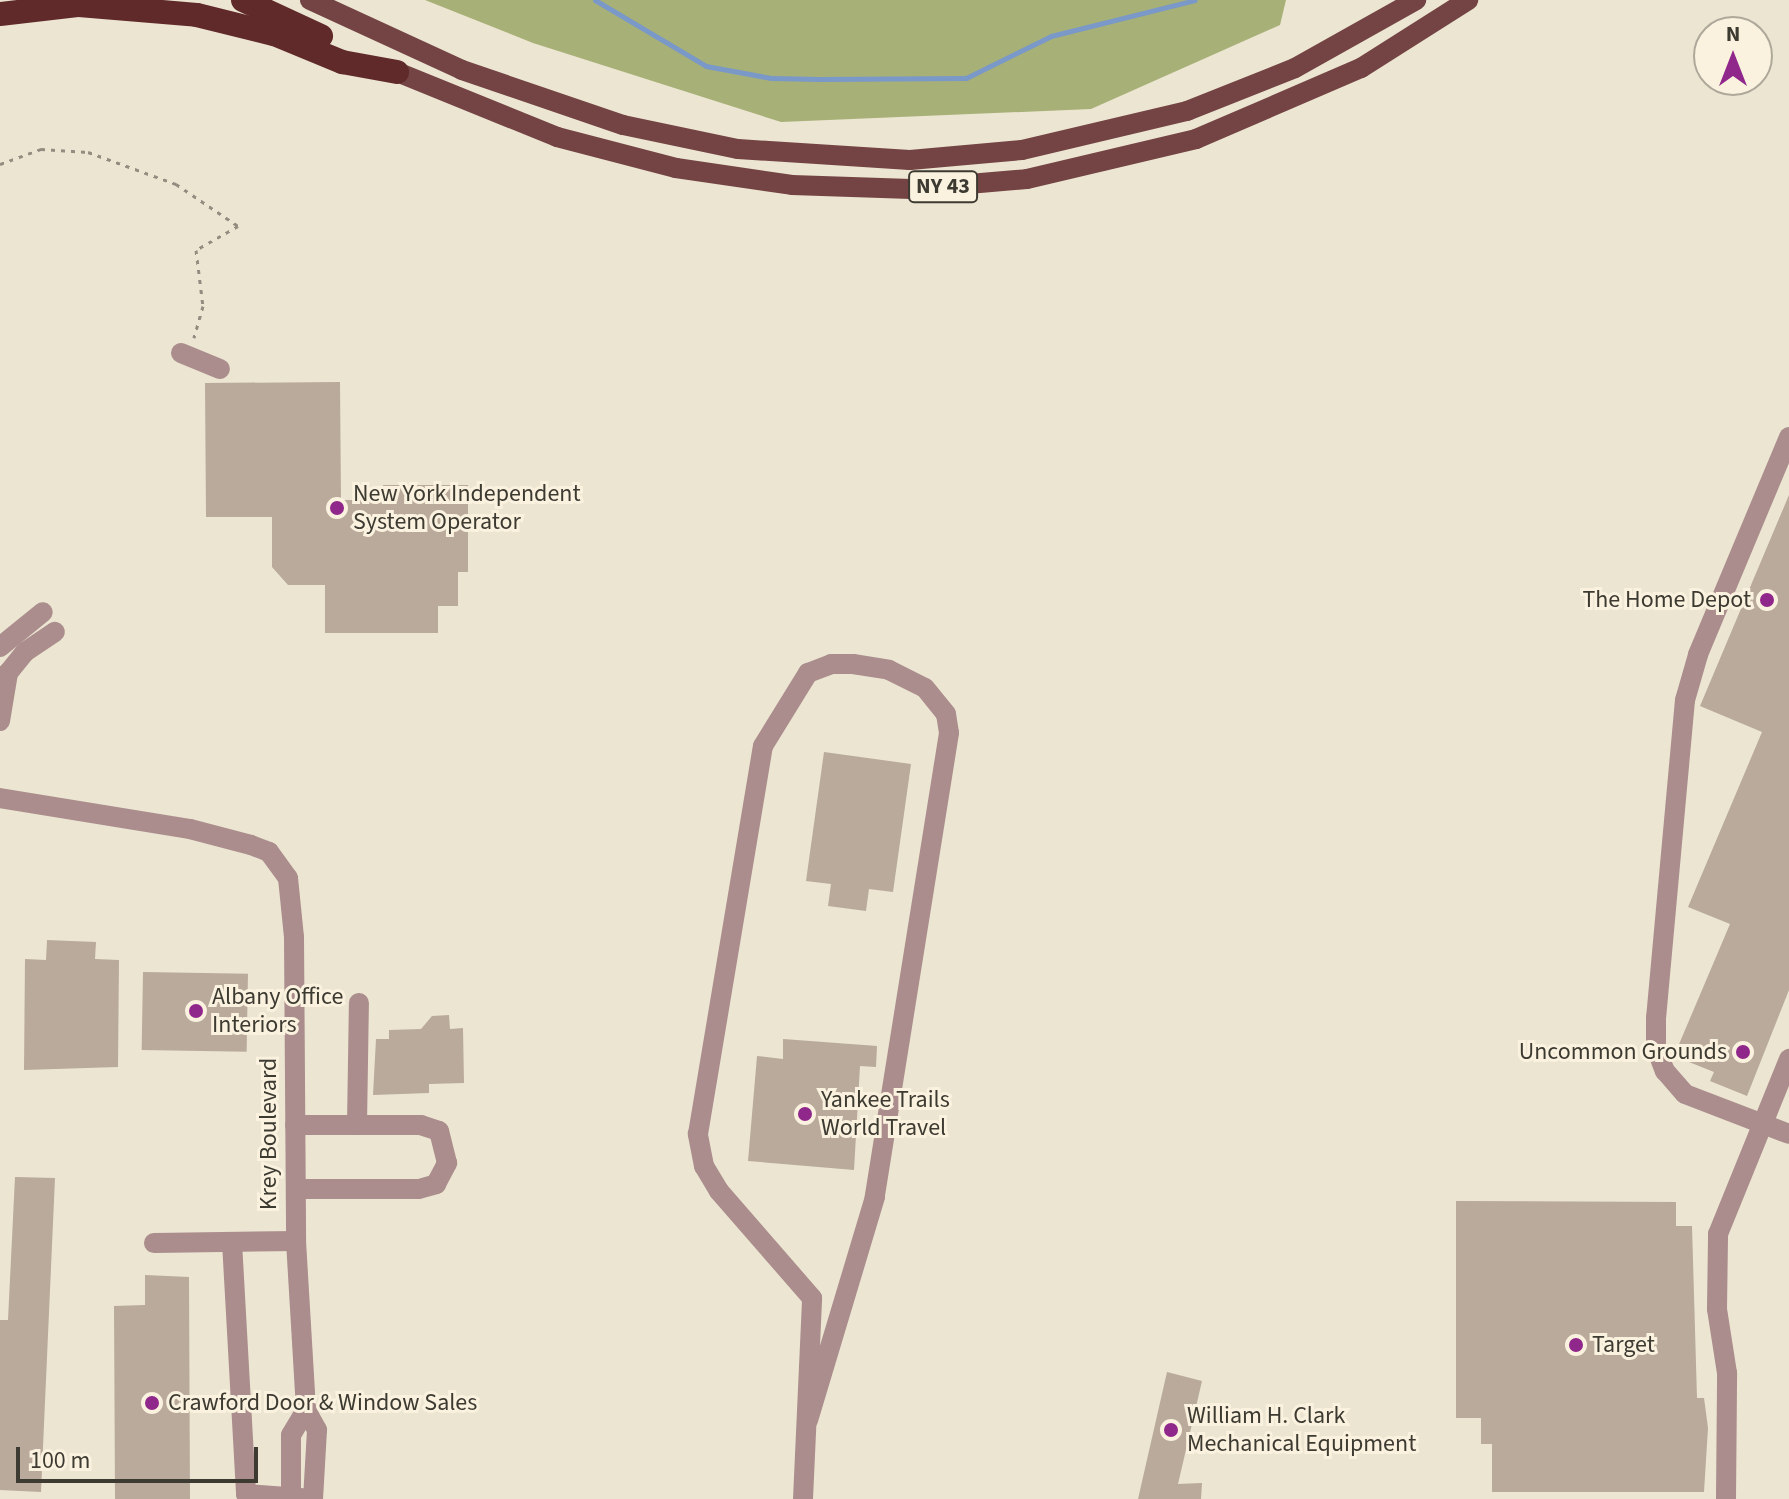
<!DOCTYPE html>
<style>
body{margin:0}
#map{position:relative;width:1789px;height:1499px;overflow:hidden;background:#ece5d2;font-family:"Source Sans 3",sans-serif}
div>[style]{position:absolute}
.forest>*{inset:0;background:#a7b177}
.stream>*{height:5px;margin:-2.5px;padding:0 2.5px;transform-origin:2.5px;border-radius:2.5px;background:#7a98c8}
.building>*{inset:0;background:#b9aa9b;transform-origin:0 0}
.path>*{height:3px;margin-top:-1.5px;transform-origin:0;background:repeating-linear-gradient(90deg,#928d80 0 4px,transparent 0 10px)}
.minor>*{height:20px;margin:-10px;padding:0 10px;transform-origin:10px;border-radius:10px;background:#aa8d8c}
.major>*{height:20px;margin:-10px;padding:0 10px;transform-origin:10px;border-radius:10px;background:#744444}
.highway>*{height:24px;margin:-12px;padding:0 12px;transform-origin:12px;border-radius:12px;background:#602a2b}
.dots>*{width:22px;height:22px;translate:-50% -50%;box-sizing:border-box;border:4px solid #faf2df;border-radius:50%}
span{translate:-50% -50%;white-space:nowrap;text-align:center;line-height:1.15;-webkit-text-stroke:6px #faf2df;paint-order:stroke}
.shield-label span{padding:2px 6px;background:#faf2df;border:2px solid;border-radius:6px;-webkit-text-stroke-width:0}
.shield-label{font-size:22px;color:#3d3a32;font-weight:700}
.poi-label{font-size:24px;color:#3d3a32}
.left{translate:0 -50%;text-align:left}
.right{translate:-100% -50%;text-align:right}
.street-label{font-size:24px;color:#3d3a32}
.north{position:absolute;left:1693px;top:16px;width:80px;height:80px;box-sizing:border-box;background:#faf2df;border:2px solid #aea89a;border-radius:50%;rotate:0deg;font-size:22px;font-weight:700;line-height:32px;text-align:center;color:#3d3a32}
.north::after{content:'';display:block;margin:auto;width:28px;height:36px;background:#90278b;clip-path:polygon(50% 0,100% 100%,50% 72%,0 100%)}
.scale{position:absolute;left:16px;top:1447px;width:242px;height:36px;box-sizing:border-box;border:4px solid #3d3a32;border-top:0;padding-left:10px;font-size:24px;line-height:28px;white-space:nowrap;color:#3d3a32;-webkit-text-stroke:6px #faf2df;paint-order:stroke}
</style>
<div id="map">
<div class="forest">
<div style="clip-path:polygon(425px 0,1286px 0,1280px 25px,1091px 109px,781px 122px,533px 43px)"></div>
</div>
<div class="stream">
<div style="left:595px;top:0;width:129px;rotate:30.7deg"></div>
<div style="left:706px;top:66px;width:66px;rotate:10.5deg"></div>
<div style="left:771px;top:78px;width:49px;rotate:1.2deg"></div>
<div style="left:820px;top:79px;width:146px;rotate:-0.4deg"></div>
<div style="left:966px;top:78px;width:95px;rotate:-26.3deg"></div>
<div style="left:1051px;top:36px;width:148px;rotate:-14deg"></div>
</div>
<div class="building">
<div style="clip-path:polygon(340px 382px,341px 500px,383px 500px,383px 485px,468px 485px,468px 572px,458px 572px,458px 606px,438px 606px,438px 633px,325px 633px,325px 585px,288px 585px,272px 567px,272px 517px,206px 517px,205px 383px)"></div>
<div style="clip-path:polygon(1789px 495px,1789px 990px,1747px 1096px,1710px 1081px,1714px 1072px,1674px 1056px,1730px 924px,1688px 907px,1762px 732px,1700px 706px)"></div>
<div style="clip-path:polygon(824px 752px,911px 764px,893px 892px,869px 889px,866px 911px,828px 906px,831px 884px,806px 881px)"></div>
<div style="clip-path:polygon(47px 940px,96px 942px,95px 959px,119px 960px,118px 1067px,24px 1070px,25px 959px,46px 960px)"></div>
<div style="left:143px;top:972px;width:105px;height:78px;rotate:1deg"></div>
<div style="clip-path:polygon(449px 1015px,450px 1029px,463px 1028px,464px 1083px,429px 1084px,429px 1093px,373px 1095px,376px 1039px,389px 1039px,389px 1030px,421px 1029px,432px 1016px)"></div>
<div style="clip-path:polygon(783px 1039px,877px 1046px,876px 1067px,860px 1066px,854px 1170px,748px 1161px,757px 1056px,783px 1059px)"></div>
<div style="clip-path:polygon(15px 1177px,55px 1178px,41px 1492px,0 1490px,0 1320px,8px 1320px)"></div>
<div style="clip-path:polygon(1456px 1201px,1676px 1202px,1676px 1226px,1692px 1226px,1697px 1398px,1704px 1398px,1708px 1428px,1704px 1492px,1492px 1492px,1492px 1444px,1481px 1444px,1481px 1418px,1456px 1418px)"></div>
<div style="clip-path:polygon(145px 1275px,189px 1277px,190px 1499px,115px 1499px,114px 1306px,145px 1305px)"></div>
<div style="clip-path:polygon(1167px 1372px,1202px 1381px,1178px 1484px,1202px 1483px,1201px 1499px,1138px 1499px)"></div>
</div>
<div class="path">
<div style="left:0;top:164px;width:44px;rotate:-20.1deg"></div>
<div style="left:41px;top:149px;width:47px;rotate:3.7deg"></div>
<div style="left:88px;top:152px;width:94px;rotate:20deg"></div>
<div style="left:176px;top:184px;width:75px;rotate:34.1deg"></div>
<div style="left:238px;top:226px;width:48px;rotate:150.3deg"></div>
<div style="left:196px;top:250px;width:56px;rotate:82.9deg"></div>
<div style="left:203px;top:306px;width:33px;rotate:106deg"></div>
</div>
<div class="minor">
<div style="left:181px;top:353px;width:42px;rotate:22.3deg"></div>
<div style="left:1789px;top:437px;width:236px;rotate:112.7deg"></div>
<div style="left:1698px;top:655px;width:47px;rotate:106.1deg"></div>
<div style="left:1685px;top:700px;width:318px;rotate:95.2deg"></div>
<div style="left:1656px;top:1017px;width:31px;rotate:90deg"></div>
<div style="left:1656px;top:1048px;width:25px;rotate:69deg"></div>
<div style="left:1665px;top:1071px;width:30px;rotate:49deg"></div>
<div style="left:1685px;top:1094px;width:111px;rotate:21deg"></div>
<div style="left:0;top:647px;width:55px;rotate:-39.1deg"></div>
<div style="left:0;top:721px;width:49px;rotate:-80.5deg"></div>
<div style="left:8px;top:673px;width:27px;rotate:-51deg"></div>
<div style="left:25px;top:652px;width:36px;rotate:-34deg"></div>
<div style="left:0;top:798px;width:193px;rotate:9.3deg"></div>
<div style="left:190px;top:829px;width:63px;rotate:14.7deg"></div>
<div style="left:251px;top:845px;width:19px;rotate:21deg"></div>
<div style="left:269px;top:852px;width:32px;rotate:54deg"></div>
<div style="left:288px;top:878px;width:59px;rotate:84.2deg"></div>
<div style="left:294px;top:937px;width:304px;rotate:89.6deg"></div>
<div style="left:296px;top:1241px;width:169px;rotate:86.6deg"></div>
<div style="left:306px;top:1410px;width:23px;rotate:61deg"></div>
<div style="left:317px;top:1430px;width:69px;rotate:93.3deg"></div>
<div style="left:295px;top:1125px;width:62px"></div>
<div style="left:357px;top:1125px;width:122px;rotate:-89.1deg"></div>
<div style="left:296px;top:1189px;width:123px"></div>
<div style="left:419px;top:1189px;width:18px;rotate:-16deg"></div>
<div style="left:436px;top:1184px;width:24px;rotate:-62deg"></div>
<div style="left:447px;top:1163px;width:33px;rotate:-104deg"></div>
<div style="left:439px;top:1131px;width:19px;rotate:-162deg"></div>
<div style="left:421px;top:1125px;width:64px;rotate:180deg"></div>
<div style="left:232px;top:1242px;width:252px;rotate:86.8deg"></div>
<div style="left:246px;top:1494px;width:67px;rotate:4.3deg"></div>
<div style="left:154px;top:1243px;width:142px;rotate:-0.8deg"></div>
<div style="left:291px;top:1499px;width:64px;rotate:-90deg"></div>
<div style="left:291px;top:1435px;width:29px;rotate:-59deg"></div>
<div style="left:803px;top:1499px;width:201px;rotate:-87.4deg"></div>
<div style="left:812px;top:1298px;width:142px;rotate:-131deg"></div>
<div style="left:719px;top:1191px;width:29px;rotate:-121deg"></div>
<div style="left:704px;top:1166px;width:33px;rotate:-101deg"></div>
<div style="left:698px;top:1134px;width:393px;rotate:-80.5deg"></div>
<div style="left:763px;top:746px;width:86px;rotate:-58.3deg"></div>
<div style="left:808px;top:673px;width:25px;rotate:-21deg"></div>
<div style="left:831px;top:664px;width:22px"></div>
<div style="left:853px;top:664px;width:36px;rotate:9deg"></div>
<div style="left:889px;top:670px;width:40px;rotate:26.6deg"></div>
<div style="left:925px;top:688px;width:33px;rotate:51deg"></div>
<div style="left:946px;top:714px;width:19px;rotate:81deg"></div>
<div style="left:949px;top:733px;width:470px;rotate:99.1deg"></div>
<div style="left:875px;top:1197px;width:233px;rotate:106.7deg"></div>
<div style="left:1726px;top:1499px;width:126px;rotate:-89.5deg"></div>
<div style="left:1727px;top:1373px;width:65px;rotate:-98.9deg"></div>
<div style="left:1717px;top:1309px;width:75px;rotate:-89.2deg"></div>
<div style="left:1718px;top:1234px;width:189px;rotate:-67.9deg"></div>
</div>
<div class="major">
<div style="left:310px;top:0;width:167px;rotate:24.7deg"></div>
<div style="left:462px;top:70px;width:170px;rotate:18.9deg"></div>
<div style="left:623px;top:125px;width:117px;rotate:11.8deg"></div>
<div style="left:738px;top:149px;width:172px;rotate:3.7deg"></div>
<div style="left:910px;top:160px;width:112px;rotate:-5.1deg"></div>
<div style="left:1022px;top:150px;width:170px;rotate:-13.3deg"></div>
<div style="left:1187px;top:111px;width:116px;rotate:-21.7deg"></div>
<div style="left:1295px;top:68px;width:139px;rotate:-29.3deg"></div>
<div style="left:397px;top:72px;width:173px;rotate:22.1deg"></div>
<div style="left:557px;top:137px;width:123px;rotate:14.6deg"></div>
<div style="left:676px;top:168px;width:117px;rotate:8.3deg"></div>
<div style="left:792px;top:185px;width:119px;rotate:1.9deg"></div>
<div style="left:911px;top:189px;width:116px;rotate:-4.9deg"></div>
<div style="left:1027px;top:179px;width:174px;rotate:-13.3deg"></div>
<div style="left:1196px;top:139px;width:180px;rotate:-23.3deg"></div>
<div style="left:1361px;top:68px;width:127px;rotate:-32.4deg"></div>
</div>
<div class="highway">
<div style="left:243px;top:0;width:86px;rotate:24.8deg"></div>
<div style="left:0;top:14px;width:80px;rotate:-6.5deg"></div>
<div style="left:79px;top:5px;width:118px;rotate:4.8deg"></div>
<div style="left:197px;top:15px;width:79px;rotate:13.9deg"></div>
<div style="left:274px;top:34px;width:74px;rotate:22.4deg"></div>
<div style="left:342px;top:62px;width:56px;rotate:10.3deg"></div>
</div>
<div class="dots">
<div style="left:337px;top:508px;background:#90278b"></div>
<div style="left:1767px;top:600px;background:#90278b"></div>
<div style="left:196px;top:1011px;background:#90278b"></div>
<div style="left:1743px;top:1052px;background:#90278b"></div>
<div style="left:805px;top:1114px;background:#90278b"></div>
<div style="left:1576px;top:1345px;background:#90278b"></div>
<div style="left:152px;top:1403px;background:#90278b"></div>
<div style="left:1171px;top:1430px;background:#90278b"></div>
</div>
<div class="shield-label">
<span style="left:943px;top:187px">NY 43</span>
</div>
<div class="poi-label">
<span class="left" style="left:353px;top:508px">New York Independent<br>System Operator</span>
<span class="right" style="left:1751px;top:600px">The Home Depot</span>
<span class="left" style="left:212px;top:1011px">Albany Office<br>Interiors</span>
<span class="right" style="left:1727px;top:1052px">Uncommon Grounds</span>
<span class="left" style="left:821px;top:1114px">Yankee Trails<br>World Travel</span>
<span class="left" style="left:1592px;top:1345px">Target</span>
<span class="left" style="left:168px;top:1403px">Crawford Door &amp; Window Sales</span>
<span class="left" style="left:1187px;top:1430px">William H. Clark<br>Mechanical Equipment</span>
</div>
<div class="street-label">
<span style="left:269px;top:1134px;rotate:-90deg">Krey Boulevard</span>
</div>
<div class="north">N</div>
<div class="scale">100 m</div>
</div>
